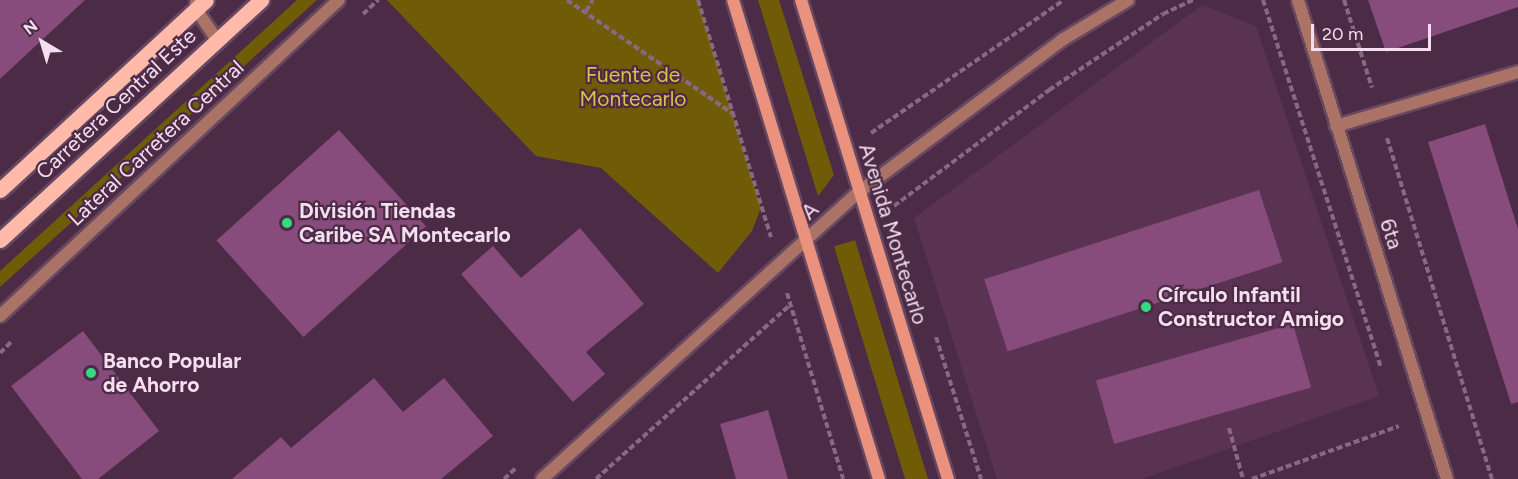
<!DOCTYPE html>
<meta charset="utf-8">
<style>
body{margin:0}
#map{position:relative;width:1518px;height:479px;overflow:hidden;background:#4c2b46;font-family:Figtree,sans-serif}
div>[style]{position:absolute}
.built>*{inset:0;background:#5a3353}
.green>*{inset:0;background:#705c06;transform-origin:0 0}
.building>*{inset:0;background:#874b7c;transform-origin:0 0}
.path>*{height:4px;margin-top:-2px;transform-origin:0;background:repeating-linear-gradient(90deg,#876a82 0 6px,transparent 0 9px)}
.roads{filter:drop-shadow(2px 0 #674861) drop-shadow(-2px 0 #674861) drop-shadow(0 2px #674861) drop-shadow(0 -2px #674861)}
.street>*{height:12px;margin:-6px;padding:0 6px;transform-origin:6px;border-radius:6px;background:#ab7366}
.secondary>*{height:12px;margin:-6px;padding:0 6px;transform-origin:6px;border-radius:6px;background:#ea927e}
.primary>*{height:15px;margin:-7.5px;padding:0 7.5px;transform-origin:7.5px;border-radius:7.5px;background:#ffbaaa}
.dots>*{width:16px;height:16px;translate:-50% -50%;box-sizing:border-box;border:3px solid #4c2b46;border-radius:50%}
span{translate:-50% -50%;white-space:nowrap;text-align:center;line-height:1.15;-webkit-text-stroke:4.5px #4c2b46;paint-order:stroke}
.park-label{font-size:21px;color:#ddbf4f}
.street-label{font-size:21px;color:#f4deef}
.poi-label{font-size:21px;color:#f4deef;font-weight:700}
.left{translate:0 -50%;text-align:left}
.north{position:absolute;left:12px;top:12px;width:60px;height:60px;-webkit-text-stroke:4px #4c2b46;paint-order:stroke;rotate:322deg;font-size:16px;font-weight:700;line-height:24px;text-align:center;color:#f4deef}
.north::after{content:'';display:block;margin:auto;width:21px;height:27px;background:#f4deef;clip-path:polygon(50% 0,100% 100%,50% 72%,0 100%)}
.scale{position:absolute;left:1311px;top:24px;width:120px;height:27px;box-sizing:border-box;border:3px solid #f4deef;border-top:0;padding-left:8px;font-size:18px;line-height:21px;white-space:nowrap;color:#f4deef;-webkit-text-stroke:4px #4c2b46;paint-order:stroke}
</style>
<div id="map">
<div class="built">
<div style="clip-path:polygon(1202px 5px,1256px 26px,1379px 396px,1142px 479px,997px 479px,914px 218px)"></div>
</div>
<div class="green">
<div style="clip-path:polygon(297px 0,317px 0,0 287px,0 271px)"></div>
<div style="clip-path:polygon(387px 0,698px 0,761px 208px,752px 231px,718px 273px,601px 168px,536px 156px)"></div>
<div style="clip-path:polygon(758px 0,779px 0,834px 175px,818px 196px)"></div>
<div style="left:855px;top:240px;width:250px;height:22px;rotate:73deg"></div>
</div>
<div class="building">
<div style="clip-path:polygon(0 0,85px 0,0 79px)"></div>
<div style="clip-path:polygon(1368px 0,1518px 0,1518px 7px,1386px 52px)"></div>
<div style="clip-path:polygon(1485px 124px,1518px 229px,1518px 402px,1511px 404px,1428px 142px)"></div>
<div style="left:339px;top:130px;width:130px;height:165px;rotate:48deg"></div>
<div style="left:1259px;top:190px;width:76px;height:289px;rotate:72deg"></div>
<div style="clip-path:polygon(580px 228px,644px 304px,586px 352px,605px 374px,573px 402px,461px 274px,493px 246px,521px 278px)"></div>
<div style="left:1293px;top:324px;width:66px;height:205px;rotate:74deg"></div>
<div style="clip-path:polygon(83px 331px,159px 431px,98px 479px,82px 479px,11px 386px)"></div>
<div style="clip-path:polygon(374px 378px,403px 412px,444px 378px,493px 436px,441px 479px,232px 479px,281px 437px,291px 448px)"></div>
<div style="clip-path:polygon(768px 410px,788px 479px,736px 479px,720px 424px)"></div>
</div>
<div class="path">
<div style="left:567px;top:0;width:200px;rotate:34.4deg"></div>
<div style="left:698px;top:0;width:248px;rotate:72.9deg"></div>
<div style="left:1263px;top:0;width:386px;rotate:72.2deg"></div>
<div style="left:1344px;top:0;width:92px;rotate:72.3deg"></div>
<div style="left:586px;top:11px;width:13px;rotate:-58deg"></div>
<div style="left:363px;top:14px;width:21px;rotate:-43deg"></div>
<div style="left:871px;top:133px;width:234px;rotate:-34.6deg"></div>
<div style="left:1387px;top:138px;width:357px;rotate:72.9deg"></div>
<div style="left:894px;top:206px;width:194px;rotate:-36.8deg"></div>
<div style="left:1049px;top:90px;width:137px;rotate:-33.7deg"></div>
<div style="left:1163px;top:14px;width:33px;rotate:-25deg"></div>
<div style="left:787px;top:293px;width:194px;rotate:73.2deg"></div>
<div style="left:936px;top:337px;width:149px;rotate:72.4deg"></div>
<div style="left:0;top:353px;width:18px;rotate:-45deg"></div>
<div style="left:1229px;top:428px;width:53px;rotate:74.6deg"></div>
<div style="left:504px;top:479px;width:16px;rotate:-43deg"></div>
<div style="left:596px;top:479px;width:261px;rotate:-41.9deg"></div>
<div style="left:1252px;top:479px;width:156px;rotate:-19.8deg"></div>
</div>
<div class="roads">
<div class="street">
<div style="left:1298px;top:0;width:502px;rotate:72.72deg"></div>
<div style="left:196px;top:3px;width:6px;rotate:90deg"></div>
<div style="left:196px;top:9px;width:37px;rotate:56deg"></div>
<div style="left:1336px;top:126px;width:190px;rotate:-16.5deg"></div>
<div style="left:0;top:316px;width:463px;rotate:-43deg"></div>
<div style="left:542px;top:479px;width:428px;rotate:-42.2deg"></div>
<div style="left:859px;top:192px;width:254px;rotate:-36.8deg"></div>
<div style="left:1062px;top:40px;width:77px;rotate:-31.2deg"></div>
</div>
<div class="secondary">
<div style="left:733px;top:0;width:501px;rotate:73.05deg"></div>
<div style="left:801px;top:0;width:501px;rotate:72.94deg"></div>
</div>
<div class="primary">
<div style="left:0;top:190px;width:280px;rotate:-42.7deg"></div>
<div style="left:0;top:240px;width:355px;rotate:-42.6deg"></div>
</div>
</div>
<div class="dots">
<div style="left:287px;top:223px;background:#38d880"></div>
<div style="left:1146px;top:307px;background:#38d880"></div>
<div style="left:91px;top:373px;background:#38d880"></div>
</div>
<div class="park-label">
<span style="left:633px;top:87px">Fuente de<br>Montecarlo</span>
</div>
<div class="street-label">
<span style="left:116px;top:104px;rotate:-43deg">Carretera Central Este</span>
<span style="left:156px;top:143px;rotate:-43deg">Lateral Carretera Central</span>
<span style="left:810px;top:211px;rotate:-43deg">A</span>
<span style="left:893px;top:234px;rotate:73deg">Avenida Montecarlo</span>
<span style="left:1391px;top:234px;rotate:72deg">6ta</span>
</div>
<div class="poi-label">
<span class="left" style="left:299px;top:223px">División Tiendas<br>Caribe SA Montecarlo</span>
<span class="left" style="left:1158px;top:307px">Círculo Infantil<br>Constructor Amigo</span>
<span class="left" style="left:103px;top:373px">Banco Popular<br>de Ahorro</span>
</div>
<div class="north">N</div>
<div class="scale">20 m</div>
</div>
